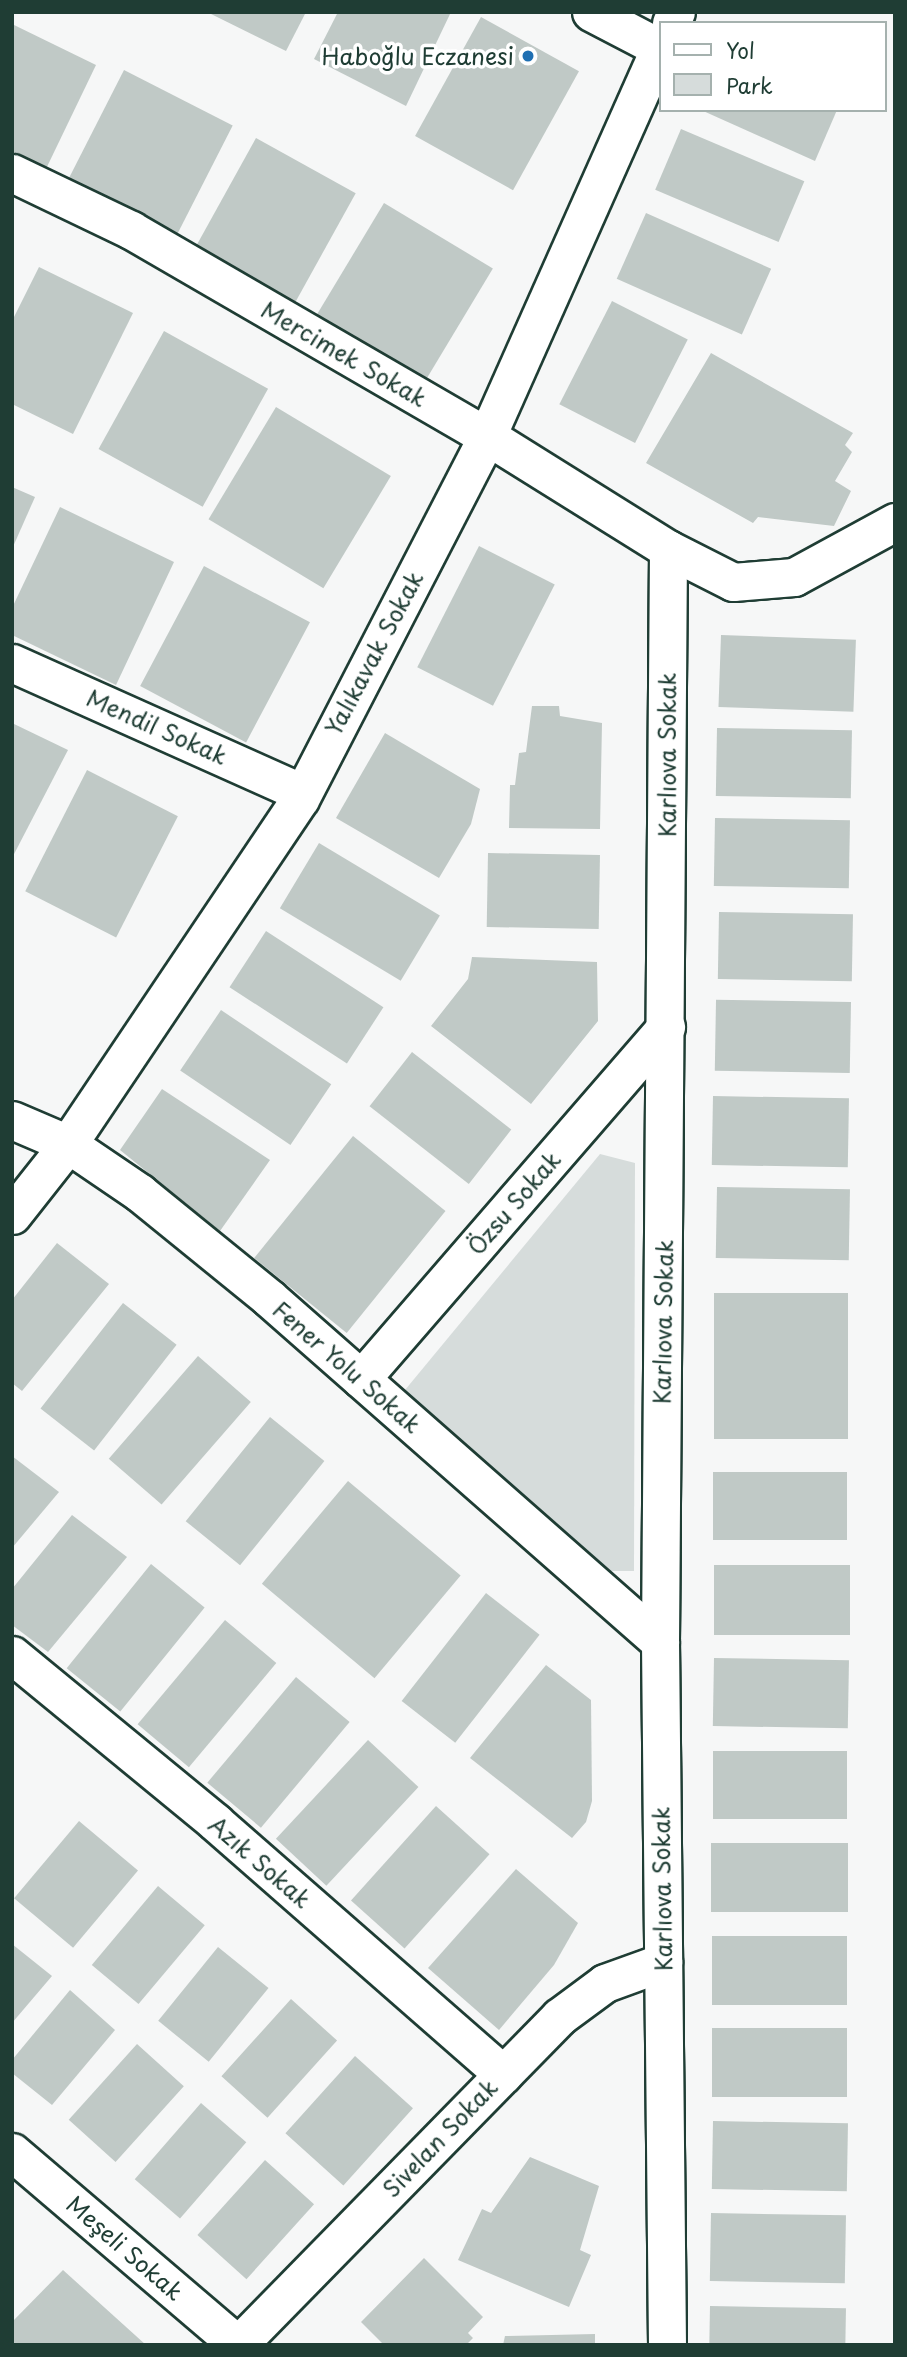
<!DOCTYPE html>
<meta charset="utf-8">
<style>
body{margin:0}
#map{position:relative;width:907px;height:2357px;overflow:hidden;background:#f6f7f7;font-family:"Playpen Sans",sans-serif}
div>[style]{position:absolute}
.green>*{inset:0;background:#d6dcdb}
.building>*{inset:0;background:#c0c9c6;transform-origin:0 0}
.roads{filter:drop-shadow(2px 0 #1f3d34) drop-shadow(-2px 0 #1f3d34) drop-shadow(0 2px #1f3d34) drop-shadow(0 -2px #1f3d34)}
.street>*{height:37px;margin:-18.5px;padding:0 18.5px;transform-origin:18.5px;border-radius:18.5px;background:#fff}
.dots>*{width:19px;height:19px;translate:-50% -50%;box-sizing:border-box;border:4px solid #fff;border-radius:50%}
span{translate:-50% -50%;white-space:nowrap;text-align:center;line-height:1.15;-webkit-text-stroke:7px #fff;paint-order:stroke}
.poi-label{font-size:23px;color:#1f3d34}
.right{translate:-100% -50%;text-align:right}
.street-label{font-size:23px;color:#1f3d34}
.frame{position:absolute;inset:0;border:14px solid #1f3d34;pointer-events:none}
.legend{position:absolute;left:659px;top:21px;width:228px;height:91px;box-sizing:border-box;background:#fff;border:2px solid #a5b1ae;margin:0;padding:9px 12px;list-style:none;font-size:21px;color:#1f3d34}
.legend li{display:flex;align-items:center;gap:14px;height:35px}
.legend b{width:35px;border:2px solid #a5b1ae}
</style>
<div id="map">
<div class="green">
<div style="clip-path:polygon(600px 1154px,635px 1163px,634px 1571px,611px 1571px,405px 1390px)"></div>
</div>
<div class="building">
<div style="clip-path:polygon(207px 12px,306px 12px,286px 51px)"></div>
<div style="clip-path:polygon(338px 12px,451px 12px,406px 106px,314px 59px)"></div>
<div style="left:481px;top:17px;width:112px;height:136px;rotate:29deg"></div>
<div style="clip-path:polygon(12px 24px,96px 65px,44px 173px,12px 158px)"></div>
<div style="left:124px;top:70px;width:122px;height:136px;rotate:27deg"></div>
<div style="clip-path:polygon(701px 110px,837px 110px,815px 161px)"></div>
<div style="left:681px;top:129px;width:134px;height:66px;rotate:23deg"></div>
<div style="left:256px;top:138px;width:114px;height:134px;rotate:29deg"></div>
<div style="left:384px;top:203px;width:127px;height:134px;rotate:31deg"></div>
<div style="left:646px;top:213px;width:137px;height:72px;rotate:24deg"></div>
<div style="clip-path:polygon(39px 267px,133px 313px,73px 434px,12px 404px,12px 321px)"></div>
<div style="left:612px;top:301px;width:85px;height:116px;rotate:27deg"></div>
<div style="left:164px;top:331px;width:119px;height:135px;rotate:29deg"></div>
<div style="clip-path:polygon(711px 353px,853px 433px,845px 445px,852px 452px,835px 481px,851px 491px,834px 526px,758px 517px,753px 523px,646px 463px)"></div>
<div style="left:276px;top:407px;width:134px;height:131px;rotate:31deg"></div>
<div style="clip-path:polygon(12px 487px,35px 497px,12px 549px)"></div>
<div style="clip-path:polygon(60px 507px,174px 562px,116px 685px,12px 635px,12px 608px)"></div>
<div style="left:479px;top:546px;width:85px;height:136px;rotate:27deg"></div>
<div style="left:204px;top:566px;width:120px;height:136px;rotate:28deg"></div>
<div style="left:721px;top:635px;width:135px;height:72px;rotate:2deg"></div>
<div style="clip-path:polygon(532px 706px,559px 706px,560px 716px,602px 723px,600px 829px,509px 828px,510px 785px,515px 785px,519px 753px,526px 752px)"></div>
<div style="clip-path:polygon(12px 723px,68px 750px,12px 858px)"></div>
<div style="left:717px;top:728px;width:135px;height:68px;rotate:1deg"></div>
<div style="clip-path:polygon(385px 733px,480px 789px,471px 824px,439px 878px,336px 818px)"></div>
<div style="left:87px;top:770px;width:102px;height:136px;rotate:27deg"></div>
<div style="left:715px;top:818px;width:135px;height:68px;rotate:1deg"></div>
<div style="left:319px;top:843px;width:141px;height:76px;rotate:31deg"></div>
<div style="left:488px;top:853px;width:112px;height:74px;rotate:1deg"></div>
<div style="left:719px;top:912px;width:134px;height:67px;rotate:1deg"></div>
<div style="left:266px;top:931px;width:140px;height:67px;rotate:33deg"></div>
<div style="clip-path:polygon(472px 957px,597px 962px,598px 1021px,531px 1104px,431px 1026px,468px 979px)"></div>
<div style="left:851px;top:1002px;width:71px;height:135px;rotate:91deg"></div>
<div style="left:221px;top:1010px;width:133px;height:73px;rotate:34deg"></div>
<div style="left:412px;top:1052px;width:126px;height:69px;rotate:38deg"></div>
<div style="clip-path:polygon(162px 1089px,270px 1160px,220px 1231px,120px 1150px)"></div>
<div style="left:713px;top:1096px;width:136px;height:69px;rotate:1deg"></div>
<div style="left:353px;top:1136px;width:119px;height:157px;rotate:39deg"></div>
<div style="left:717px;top:1187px;width:133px;height:71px;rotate:1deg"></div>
<div style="clip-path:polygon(57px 1243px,109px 1284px,22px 1391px,12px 1383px,12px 1300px)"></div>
<div style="left:714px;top:1293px;width:134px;height:146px"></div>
<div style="left:123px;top:1303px;width:68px;height:134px;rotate:38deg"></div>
<div style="left:198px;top:1356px;width:70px;height:136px;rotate:41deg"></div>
<div style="left:270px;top:1417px;width:70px;height:134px;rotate:39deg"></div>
<div style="clip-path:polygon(12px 1456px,59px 1492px,12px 1548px)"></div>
<div style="left:713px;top:1472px;width:134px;height:68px"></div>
<div style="left:348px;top:1481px;width:147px;height:134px;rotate:40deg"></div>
<div style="clip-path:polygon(72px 1515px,127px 1557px,48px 1652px,12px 1625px,12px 1589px)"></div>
<div style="left:151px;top:1564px;width:69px;height:134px;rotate:39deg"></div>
<div style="left:714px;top:1565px;width:136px;height:70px"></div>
<div style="left:486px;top:1593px;width:68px;height:137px;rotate:38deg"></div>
<div style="left:225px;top:1620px;width:67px;height:136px;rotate:40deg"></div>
<div style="left:714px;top:1658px;width:135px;height:68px;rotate:1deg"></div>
<div style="clip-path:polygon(546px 1665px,591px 1700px,592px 1801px,586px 1822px,572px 1838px,470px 1758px)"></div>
<div style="left:296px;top:1677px;width:70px;height:138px;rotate:40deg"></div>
<div style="left:368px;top:1740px;width:69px;height:135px;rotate:43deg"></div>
<div style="left:713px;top:1751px;width:134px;height:68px"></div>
<div style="left:436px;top:1806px;width:72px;height:127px;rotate:42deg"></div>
<div style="left:79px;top:1821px;width:77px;height:101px;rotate:40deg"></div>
<div style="left:711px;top:1843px;width:137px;height:69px"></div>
<div style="clip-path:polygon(516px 1869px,578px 1923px,554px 1965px,499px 2030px,428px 1968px)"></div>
<div style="left:158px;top:1886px;width:61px;height:103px;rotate:40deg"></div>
<div style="left:712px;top:1936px;width:135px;height:69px"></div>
<div style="clip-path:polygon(12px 1944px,52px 1976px,12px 2023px)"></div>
<div style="left:218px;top:1947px;width:65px;height:95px;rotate:39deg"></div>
<div style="clip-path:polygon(70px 1990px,115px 2030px,52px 2105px,12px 2073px,12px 2060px)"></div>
<div style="left:291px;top:1999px;width:62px;height:104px;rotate:42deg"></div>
<div style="left:712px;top:2028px;width:135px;height:69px"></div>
<div style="left:137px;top:2044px;width:63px;height:102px;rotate:42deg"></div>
<div style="left:355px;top:2056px;width:78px;height:104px;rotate:42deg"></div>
<div style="left:201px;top:2103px;width:60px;height:101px;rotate:41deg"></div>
<div style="left:713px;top:2121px;width:135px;height:68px;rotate:1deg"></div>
<div style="clip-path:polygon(530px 2157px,599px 2186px,580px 2250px,591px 2255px,569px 2307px,458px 2260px,482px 2209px,491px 2213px)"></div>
<div style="left:265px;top:2160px;width:66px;height:101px;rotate:42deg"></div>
<div style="left:711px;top:2213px;width:135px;height:68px;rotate:1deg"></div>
<div style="clip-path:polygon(424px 2258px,483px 2317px,468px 2333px,473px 2338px,466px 2345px,384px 2345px,361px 2322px)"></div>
<div style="clip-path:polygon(63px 2270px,146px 2345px,12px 2345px,12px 2322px)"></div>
<div style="left:710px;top:2306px;width:136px;height:39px;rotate:1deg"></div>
<div style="clip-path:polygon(595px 2334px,595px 2345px,503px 2345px,505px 2336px)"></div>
</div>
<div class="roads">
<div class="street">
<div style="left:591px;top:12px;width:78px;rotate:27.6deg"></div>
<div style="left:671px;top:23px;width:12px;rotate:-66deg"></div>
<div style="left:12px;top:173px;width:132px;rotate:25.6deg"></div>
<div style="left:131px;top:230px;width:411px;rotate:30.1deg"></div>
<div style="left:487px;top:436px;width:213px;rotate:32deg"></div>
<div style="left:12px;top:663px;width:316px;rotate:24.1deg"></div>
<div style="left:12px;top:1120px;width:61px;rotate:23.2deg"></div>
<div style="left:68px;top:1144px;width:87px;rotate:34.2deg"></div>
<div style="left:140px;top:1193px;width:166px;rotate:39.1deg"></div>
<div style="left:269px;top:1298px;width:521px;rotate:41.34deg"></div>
<div style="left:12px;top:1215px;width:90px;rotate:-51.7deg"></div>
<div style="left:68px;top:1144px;width:416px;rotate:-56.1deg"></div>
<div style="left:300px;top:799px;width:408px;rotate:-62.7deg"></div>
<div style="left:487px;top:436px;width:425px;rotate:-66deg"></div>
<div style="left:361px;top:1379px;width:466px;rotate:-49.1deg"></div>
<div style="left:12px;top:1655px;width:263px;rotate:39.4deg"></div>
<div style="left:215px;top:1822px;width:383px;rotate:41.2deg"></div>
<div style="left:12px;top:2152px;width:297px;rotate:40.5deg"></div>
<div style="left:238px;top:2345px;width:459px;rotate:-45.6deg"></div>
<div style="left:559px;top:2017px;width:57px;rotate:-36.5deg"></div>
<div style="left:605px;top:1983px;width:62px;rotate:-19.9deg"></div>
<div style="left:667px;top:2345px;width:703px;rotate:-90.57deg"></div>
<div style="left:660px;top:1642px;width:1093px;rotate:-89.58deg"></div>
<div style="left:668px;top:549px;width:73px;rotate:26.9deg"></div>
<div style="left:733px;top:582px;width:61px;rotate:-4.7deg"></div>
<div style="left:794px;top:577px;width:115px;rotate:-28.6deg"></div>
</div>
</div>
<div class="dots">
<div style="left:528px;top:56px;background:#1f6fb2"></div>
</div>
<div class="poi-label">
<span class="right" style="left:514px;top:56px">Haboğlu Eczanesi</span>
</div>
<div class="street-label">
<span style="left:344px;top:354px;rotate:30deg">Mercimek Sokak</span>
<span style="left:374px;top:653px;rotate:-62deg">Yalıkavak Sokak</span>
<span style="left:157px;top:727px;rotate:24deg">Mendil Sokak</span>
<span style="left:667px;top:755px;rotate:-90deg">Karlıova Sokak</span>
<span style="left:514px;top:1203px;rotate:-49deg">Özsu Sokak</span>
<span style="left:663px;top:1322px;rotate:-89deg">Karlıova Sokak</span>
<span style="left:347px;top:1367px;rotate:41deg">Fener Yolu Sokak</span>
<span style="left:260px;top:1862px;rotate:41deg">Azık Sokak</span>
<span style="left:662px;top:1889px;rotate:-91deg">Karlıova Sokak</span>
<span style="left:440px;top:2138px;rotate:-46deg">Sivelan Sokak</span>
<span style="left:125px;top:2248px;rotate:41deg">Meşeli Sokak</span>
</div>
<div class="frame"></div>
<ul class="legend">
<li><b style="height:9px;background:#fff"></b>Yol</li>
<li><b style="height:19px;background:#d6dcdb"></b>Park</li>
</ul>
</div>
